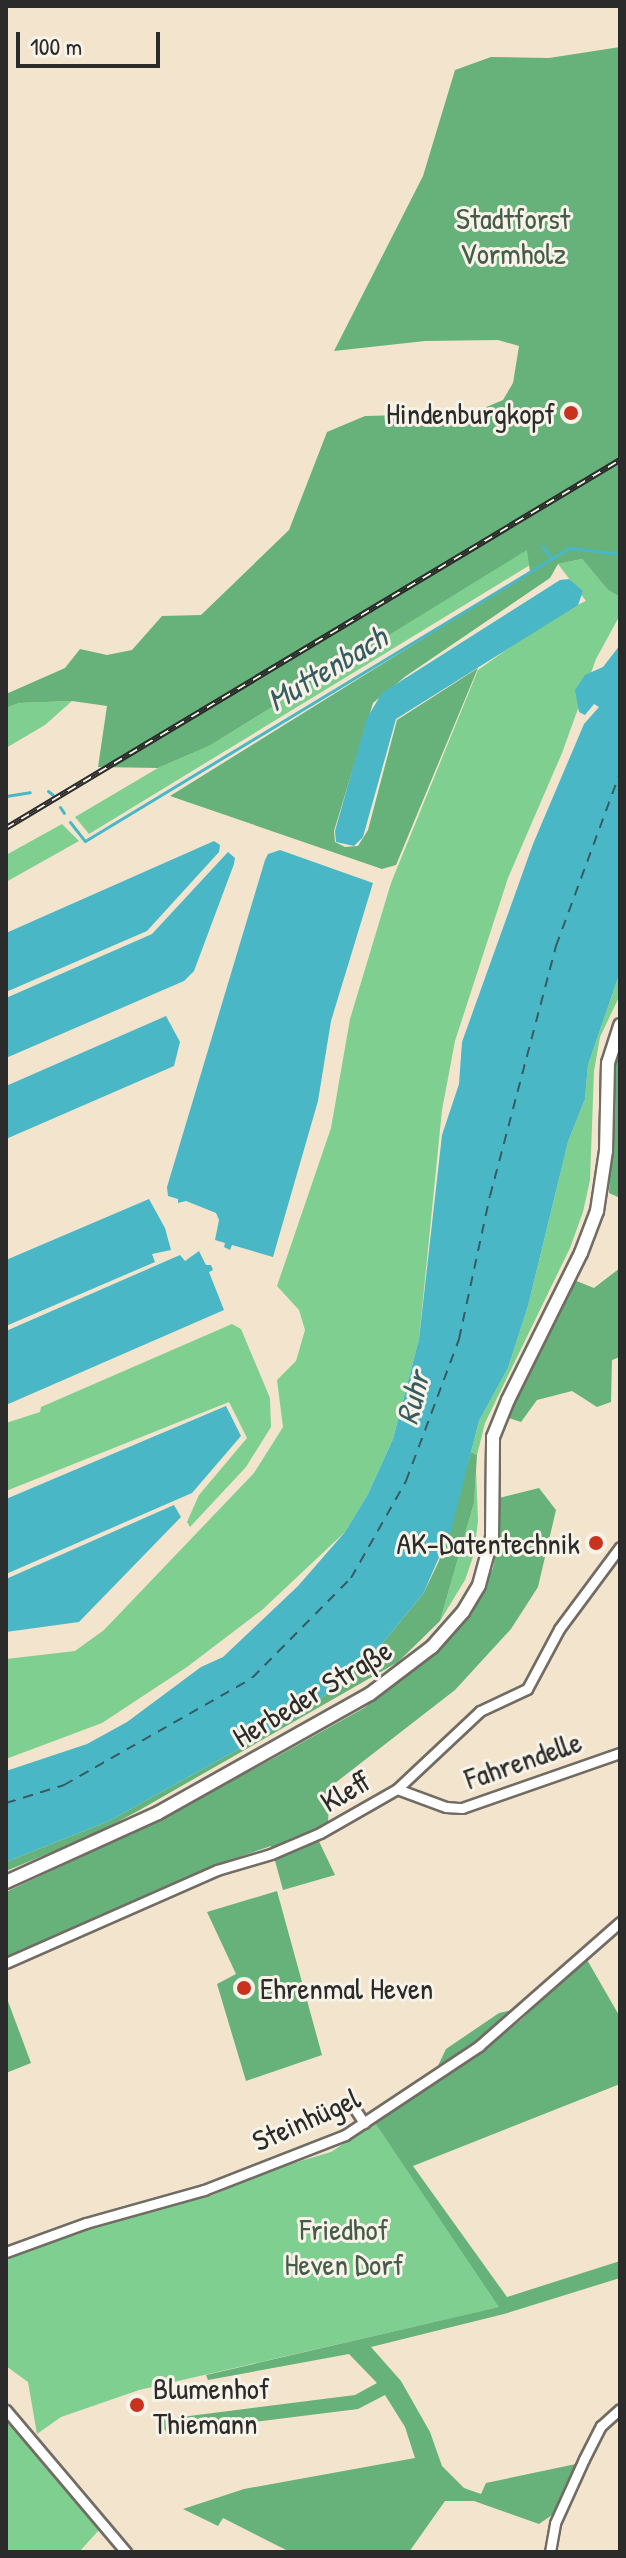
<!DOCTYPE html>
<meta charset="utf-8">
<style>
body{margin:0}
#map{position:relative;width:626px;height:2558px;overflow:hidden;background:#f3e5cd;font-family:"Patrick Hand",sans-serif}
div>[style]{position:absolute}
.green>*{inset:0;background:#7ecf90}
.forest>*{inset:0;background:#66b27a}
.water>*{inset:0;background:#4ab7c7}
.stream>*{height:3px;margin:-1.5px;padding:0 1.5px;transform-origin:1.5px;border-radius:1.5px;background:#4ab7c7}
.ferry>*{height:2px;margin-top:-1px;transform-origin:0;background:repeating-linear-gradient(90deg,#365c62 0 10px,transparent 0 18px)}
.roads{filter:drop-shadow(2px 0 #716c64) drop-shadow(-2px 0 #716c64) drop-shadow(0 2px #716c64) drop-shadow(0 -2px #716c64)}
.street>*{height:9px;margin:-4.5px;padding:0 4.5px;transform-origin:4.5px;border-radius:4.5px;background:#fff}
.secondary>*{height:12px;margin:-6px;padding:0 6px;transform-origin:6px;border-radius:6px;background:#fff}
.rail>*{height:6px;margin-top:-3px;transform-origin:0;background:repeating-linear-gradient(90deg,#f7f3e8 0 9px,#2b2b2b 0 18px);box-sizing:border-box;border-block:2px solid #2b2b2b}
.dots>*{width:22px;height:22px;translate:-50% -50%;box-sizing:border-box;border:4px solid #f7f3e8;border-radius:50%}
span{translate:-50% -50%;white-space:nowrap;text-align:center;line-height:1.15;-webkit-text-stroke:6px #f7f3e8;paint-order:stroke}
.park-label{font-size:30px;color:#445c49}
.poi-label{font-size:30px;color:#2b2b2b}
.right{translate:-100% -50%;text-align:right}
.left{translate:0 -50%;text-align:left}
.street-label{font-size:30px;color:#2b2b2b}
.water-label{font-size:32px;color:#365c62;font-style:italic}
.frame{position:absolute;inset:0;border:8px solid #2b2b2b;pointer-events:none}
.scale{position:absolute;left:16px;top:32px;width:144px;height:36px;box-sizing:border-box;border:4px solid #2b2b2b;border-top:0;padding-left:10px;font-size:24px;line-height:28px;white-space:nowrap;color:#2b2b2b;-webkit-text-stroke:6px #f7f3e8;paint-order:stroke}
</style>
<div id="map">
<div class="green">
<div style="clip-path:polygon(528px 549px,530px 565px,89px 834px,75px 817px,158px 768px,209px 746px)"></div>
<div style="clip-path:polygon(582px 559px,608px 590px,620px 597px,620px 615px,596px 659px,562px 753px,508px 878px,455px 1041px,442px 1110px,419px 1339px,393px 1439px,368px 1494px,345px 1532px,262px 1610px,187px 1667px,102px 1723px,6px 1759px,6px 1659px,75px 1651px,104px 1630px,254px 1473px,283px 1427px,277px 1380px,296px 1361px,305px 1330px,299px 1310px,277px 1286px,331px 1128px,350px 1019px,391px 883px,478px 670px,555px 615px,586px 601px,558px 564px)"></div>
<div style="clip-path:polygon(72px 701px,45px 725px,6px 748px,6px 708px,19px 703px)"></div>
<div style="clip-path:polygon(62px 824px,79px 841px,6px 882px,6px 855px)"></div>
<div style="clip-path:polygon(620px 972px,620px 995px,600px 1037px,594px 1071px,590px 1180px,583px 1212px,570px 1248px,485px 1423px,477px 1455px,471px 1452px,479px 1421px,508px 1368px,528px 1306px,568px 1142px,585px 1099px,588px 1065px)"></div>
<div style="clip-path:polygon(232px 1324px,241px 1329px,270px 1398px,271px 1427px,246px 1467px,190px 1527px,187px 1522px,199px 1495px,247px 1438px,229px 1402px,6px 1491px,6px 1423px,40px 1412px,41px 1407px)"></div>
<div style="clip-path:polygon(476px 1469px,478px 1521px,474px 1554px,465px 1580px,440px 1621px,474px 1503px)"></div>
<div style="clip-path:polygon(375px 2123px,500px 2307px,139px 2390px,61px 2417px,37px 2434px,28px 2382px,6px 2366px,6px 2259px,83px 2230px,213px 2195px,270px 2170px,331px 2152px)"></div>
<div style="clip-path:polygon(11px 2423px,99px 2530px,79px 2552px,6px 2552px,6px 2425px)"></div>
</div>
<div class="forest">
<div style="clip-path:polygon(620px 47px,620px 597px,608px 590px,582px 559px,558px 564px,550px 578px,406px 676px,373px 703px,334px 831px,335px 842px,345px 847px,358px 846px,368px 830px,397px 720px,478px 668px,396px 865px,382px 869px,170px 796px,530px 572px,527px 550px,209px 746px,158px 768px,98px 767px,107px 706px,72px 701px,19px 703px,6px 708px,6px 694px,65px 668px,80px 649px,107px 655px,132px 650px,162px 616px,201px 615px,289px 530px,327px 432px,365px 416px,472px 413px,503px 400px,513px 383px,519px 346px,498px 340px,425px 341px,334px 351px,423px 176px,455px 70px,491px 57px,549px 58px)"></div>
<div style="clip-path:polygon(620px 1045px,620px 1198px,609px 1193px,613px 1077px)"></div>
<div style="clip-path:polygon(620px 1268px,620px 1357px,612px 1360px,611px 1402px,597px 1407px,572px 1391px,537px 1400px,521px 1422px,506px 1417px,574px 1280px,594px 1288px)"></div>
<div style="clip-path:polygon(471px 1452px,477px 1455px,474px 1503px,440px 1621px,398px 1662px,138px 1811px,93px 1835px,6px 1871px,6px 1862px,109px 1821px,304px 1713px,376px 1651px,423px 1594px,439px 1561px)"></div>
<div style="clip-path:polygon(539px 1488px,556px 1510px,538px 1587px,511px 1629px,455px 1690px,330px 1787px,328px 1822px,314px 1831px,335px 1875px,283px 1890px,271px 1846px,216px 1865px,6px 1959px,6px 1892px,149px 1825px,276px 1757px,364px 1708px,424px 1663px,470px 1617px,493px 1568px,500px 1527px,499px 1498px)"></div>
<div style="clip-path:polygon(277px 1891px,322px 2055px,246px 2081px,217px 1984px,236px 1974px,207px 1912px)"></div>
<div style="clip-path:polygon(586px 1958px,620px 2017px,620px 2084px,413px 2166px,507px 2297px,620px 2261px,620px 2278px,504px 2314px,371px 2347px,401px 2381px,430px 2432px,442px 2466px,464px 2488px,481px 2494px,486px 2483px,576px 2464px,555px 2513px,539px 2524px,474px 2501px,445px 2501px,409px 2552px,290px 2552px,223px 2518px,218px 2526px,183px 2509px,244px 2489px,415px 2458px,405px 2427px,385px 2395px,358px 2409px,167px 2433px,158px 2420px,355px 2395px,377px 2383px,349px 2354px,208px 2380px,206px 2375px,499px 2307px,375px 2123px,482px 2051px,521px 2020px)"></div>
<div style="clip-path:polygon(6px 1996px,31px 2063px,6px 2073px)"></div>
<div style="clip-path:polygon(517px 2009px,474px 2045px,435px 2072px,446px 2049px,499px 2013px)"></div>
</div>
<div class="water">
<div style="clip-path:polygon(569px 579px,583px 591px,578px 605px,396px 719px,363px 837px,354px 846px,336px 842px,335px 831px,367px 718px,382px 693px,560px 580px)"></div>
<div style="clip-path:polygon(620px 645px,620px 972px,588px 1065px,585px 1099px,568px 1142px,528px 1306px,508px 1368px,479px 1421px,451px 1530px,423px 1594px,376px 1651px,304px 1713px,109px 1821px,6px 1862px,6px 1771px,87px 1744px,127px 1722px,201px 1667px,223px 1657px,298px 1586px,345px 1532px,368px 1494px,393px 1439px,419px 1339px,442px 1135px,459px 1084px,462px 1042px,533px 844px,584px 724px,599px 707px,594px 704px,585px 715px,579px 712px,575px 690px,585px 675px,603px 667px)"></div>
<div style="clip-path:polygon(214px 841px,220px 845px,219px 852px,147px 931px,6px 992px,6px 933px)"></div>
<div style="clip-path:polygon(280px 850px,373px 883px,331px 1021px,318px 1101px,273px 1257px,232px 1245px,230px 1250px,224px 1247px,225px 1243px,215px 1240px,219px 1220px,216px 1213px,186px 1201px,178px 1203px,178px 1199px,168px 1196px,167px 1187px,265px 860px,268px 854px)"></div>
<div style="clip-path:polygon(228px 852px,235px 858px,234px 864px,194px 971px,184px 981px,6px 1058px,6px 998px,152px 934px)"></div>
<div style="clip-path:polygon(166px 1016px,180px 1042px,174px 1066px,6px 1139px,6px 1086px)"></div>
<div style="clip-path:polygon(149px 1199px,165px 1228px,171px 1250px,152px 1254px,155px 1262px,6px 1326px,6px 1260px)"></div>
<div style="clip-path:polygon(199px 1251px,206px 1265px,211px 1265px,213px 1270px,209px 1272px,224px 1310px,6px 1405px,6px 1331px,180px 1255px,185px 1261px)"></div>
<div style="clip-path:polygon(226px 1406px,241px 1436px,192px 1493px,6px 1574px,6px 1499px)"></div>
<div style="clip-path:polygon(174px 1505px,181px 1517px,79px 1622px,6px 1632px,6px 1579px)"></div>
</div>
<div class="stream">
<div style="left:542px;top:546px;width:15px;rotate:53deg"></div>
<div style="left:48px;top:791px;width:6px;rotate:39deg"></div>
<div style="left:6px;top:796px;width:24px;rotate:-9deg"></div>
<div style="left:60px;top:807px;width:7px;rotate:56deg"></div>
<div style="left:70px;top:822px;width:24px;rotate:52deg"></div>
<div style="left:85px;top:841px;width:566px;rotate:-31.19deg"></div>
<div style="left:569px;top:548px;width:51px;rotate:6.7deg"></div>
</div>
<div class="ferry">
<div style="left:6px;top:1803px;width:61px;rotate:-17.2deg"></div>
<div style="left:64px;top:1785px;width:216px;rotate:-29.6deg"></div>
<div style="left:252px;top:1678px;width:141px;rotate:-45.3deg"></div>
<div style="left:351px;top:1578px;width:112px;rotate:-60.4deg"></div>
<div style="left:406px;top:1481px;width:152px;rotate:-69.5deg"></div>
<div style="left:459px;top:1339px;width:146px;rotate:-77.8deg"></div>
<div style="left:490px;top:1196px;width:259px;rotate:-75.2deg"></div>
<div style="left:556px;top:946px;width:184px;rotate:-69.7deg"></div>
</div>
<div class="roads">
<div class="street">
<div style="left:397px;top:1789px;width:52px;rotate:20.2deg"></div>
<div style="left:446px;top:1807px;width:16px;rotate:4deg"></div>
<div style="left:462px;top:1808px;width:167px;rotate:-19.2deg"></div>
<div style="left:6px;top:1963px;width:231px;rotate:-23.8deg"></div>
<div style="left:217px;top:1870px;width:56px;rotate:-16.5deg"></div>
<div style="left:271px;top:1854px;width:53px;rotate:-23.2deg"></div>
<div style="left:320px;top:1833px;width:89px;rotate:-29.7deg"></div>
<div style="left:397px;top:1789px;width:114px;rotate:-43.2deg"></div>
<div style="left:480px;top:1711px;width:52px;rotate:-25.1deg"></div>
<div style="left:527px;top:1689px;width:68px;rotate:-61.9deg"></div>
<div style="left:559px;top:1629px;width:102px;rotate:-53.4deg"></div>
<div style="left:351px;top:2103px;width:24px;rotate:57deg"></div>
<div style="left:6px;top:2252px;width:85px;rotate:-19.9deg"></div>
<div style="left:86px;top:2223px;width:123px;rotate:-15.6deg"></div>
<div style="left:204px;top:2190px;width:151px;rotate:-21.3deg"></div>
<div style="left:345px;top:2135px;width:161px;rotate:-33.6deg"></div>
<div style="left:479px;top:2046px;width:188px;rotate:-41.3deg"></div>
<div style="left:6px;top:2410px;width:186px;rotate:49.8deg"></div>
<div style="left:550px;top:2552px;width:29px;rotate:-80deg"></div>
<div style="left:555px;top:2523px;width:70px;rotate:-65.6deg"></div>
<div style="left:584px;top:2459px;width:37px;rotate:-63deg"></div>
<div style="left:601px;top:2426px;width:25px;rotate:-42deg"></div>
</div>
<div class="secondary">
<div style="left:6px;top:1882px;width:167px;rotate:-24.4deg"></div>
<div style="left:158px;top:1813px;width:243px;rotate:-29.3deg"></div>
<div style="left:370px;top:1694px;width:78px;rotate:-37.2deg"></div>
<div style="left:432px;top:1647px;width:47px;rotate:-48.5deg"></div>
<div style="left:463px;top:1612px;width:31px;rotate:-59deg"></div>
<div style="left:479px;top:1585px;width:50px;rotate:-74.8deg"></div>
<div style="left:492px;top:1537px;width:100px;rotate:-89.4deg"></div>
<div style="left:493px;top:1437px;width:40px;rotate:-68deg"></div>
<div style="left:508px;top:1400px;width:164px;rotate:-63.6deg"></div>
<div style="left:581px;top:1253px;width:45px;rotate:-69.1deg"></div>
<div style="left:597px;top:1211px;width:61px;rotate:-81.5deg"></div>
<div style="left:606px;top:1151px;width:88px;rotate:-88.7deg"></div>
<div style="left:608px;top:1063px;width:40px;rotate:-72deg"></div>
</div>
</div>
<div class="rail">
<div style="left:6px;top:828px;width:716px;rotate:-30.94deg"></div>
</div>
<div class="dots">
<div style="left:571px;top:413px;background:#c8321e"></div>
<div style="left:596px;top:1543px;background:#c8321e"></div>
<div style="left:244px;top:1988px;background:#c8321e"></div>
<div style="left:137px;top:2405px;background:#c8321e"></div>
</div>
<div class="park-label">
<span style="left:513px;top:235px">Stadtforst<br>Vormholz</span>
<span style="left:344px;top:2246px">Friedhof<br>Heven Dorf</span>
</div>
<div class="poi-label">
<span class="right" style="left:555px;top:413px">Hindenburgkopf</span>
<span class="right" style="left:580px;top:1543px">AK-Datentechnik</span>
<span class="left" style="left:260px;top:1988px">Ehrenmal Heven</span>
<span class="left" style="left:153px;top:2405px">Blumenhof<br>Thiemann</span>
</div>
<div class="street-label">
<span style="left:312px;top:1693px;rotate:-31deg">Herbeder Straße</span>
<span style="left:523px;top:1760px;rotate:-19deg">Fahrendelle</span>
<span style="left:345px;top:1791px;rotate:-30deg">Kleff</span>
<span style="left:306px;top:2119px;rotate:-24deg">Steinhügel</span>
</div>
<div class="water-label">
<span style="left:327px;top:669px;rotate:-31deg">Muttenbach</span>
<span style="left:413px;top:1398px;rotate:-76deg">Ruhr</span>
</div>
<div class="frame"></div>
<div class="scale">100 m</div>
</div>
